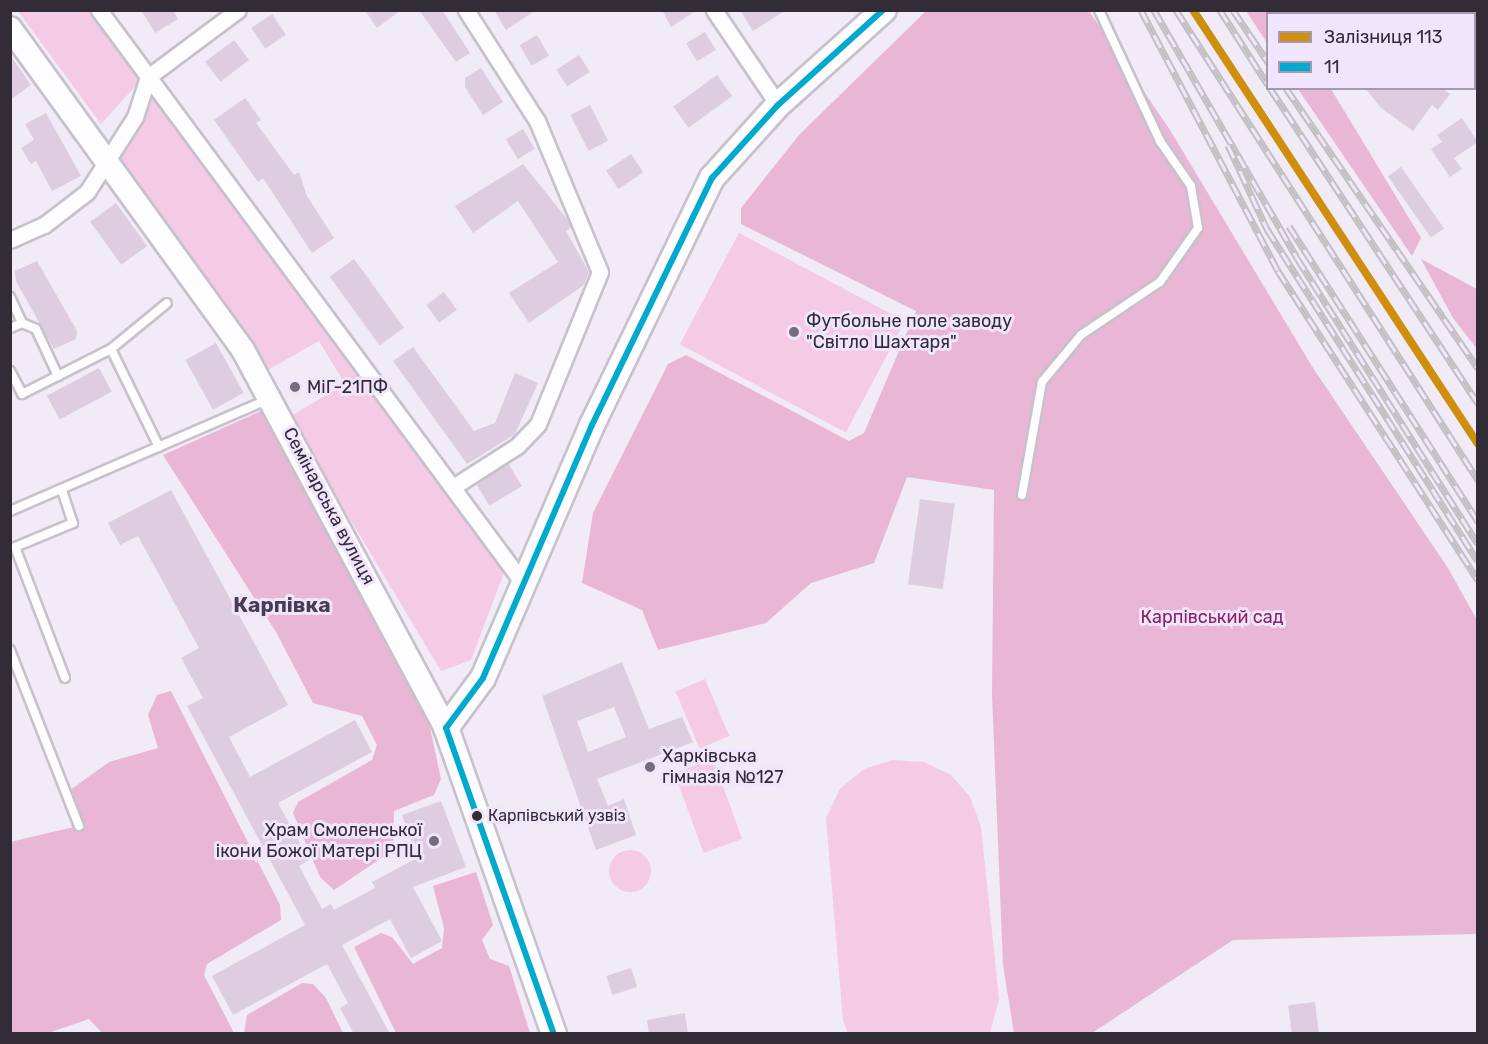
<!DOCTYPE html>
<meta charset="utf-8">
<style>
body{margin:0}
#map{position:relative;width:1488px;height:1044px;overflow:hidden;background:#f1eaf7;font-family:Rubik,sans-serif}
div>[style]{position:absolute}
.green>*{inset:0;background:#f4cae4;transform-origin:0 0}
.round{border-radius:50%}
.forest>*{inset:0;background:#eab6d5}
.building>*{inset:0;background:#decce0;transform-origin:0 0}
.roads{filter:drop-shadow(2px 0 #c7c1cc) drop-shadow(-2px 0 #c7c1cc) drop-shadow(0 2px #c7c1cc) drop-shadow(0 -2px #c7c1cc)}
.lane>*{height:8px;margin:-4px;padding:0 4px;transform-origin:4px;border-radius:4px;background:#fdfcfe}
.street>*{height:15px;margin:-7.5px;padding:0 7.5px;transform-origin:7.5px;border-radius:7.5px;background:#fdfcfe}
.secondary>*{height:22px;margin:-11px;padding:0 11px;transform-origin:11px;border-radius:11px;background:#fdfcfe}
.primary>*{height:24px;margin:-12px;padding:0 12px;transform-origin:12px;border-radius:12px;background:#fdfcfe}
.rail>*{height:7px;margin-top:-3.5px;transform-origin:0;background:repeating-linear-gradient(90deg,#f1e4fd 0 14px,#c1c0c2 0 28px);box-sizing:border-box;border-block:2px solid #c1c0c2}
.bus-1>*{height:6px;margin:-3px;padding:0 3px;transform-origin:3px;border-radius:3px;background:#00a9ce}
.rail-1>*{height:8px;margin:-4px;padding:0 4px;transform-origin:4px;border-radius:4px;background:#cf8e0b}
.dots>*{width:16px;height:16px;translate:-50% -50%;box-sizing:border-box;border:3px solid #f1e4fd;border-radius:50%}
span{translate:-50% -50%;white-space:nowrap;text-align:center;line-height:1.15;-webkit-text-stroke:6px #f1e4fd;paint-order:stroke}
.bus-label{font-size:16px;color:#312c36}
.left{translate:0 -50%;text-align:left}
.poi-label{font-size:18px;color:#312c36}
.right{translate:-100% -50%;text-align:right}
.street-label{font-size:18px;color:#312c36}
.park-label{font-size:18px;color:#8a2262}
.quarter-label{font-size:21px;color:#483d52;font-weight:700}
.frame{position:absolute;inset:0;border:12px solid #312c36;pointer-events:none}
.legend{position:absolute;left:1266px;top:12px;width:210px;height:78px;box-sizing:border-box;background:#f1e4fd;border:2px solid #a49aad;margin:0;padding:8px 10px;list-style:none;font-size:18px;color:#312c36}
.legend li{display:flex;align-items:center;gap:12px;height:30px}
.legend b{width:30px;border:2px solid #a49aad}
</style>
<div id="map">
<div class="green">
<div style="clip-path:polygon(18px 11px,93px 11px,142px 79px,101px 124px)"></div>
<div style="clip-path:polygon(155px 91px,505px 570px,471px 660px,441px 671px,289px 417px,345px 384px,319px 341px,266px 371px,117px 159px)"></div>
<div style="left:739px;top:233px;width:188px;height:126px;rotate:28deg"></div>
<div style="left:705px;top:679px;width:62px;height:32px;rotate:67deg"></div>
<div style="left:713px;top:759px;width:85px;height:41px;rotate:70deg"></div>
<div style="clip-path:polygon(893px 760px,924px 762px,951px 775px,970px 797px,981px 827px,999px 999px,990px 1033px,848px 1033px,843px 1020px,826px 818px,840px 789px,864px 769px)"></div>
<div class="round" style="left:609px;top:850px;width:42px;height:42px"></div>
</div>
<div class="forest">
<div style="clip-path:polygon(926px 11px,1089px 11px,1170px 130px,1313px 368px,1448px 568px,1477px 620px,1477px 934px,1233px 940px,1092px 1033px,1014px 1033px,1003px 965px,992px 695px,994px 490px,907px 477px,874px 563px,811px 583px,766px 623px,658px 650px,642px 610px,582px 583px,593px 513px,668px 364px,686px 355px,849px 441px,864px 433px,916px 311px,741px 224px,741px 208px,799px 135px)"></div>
<div style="clip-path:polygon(1246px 11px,1279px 13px,1268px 14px,1267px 43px)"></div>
<div style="clip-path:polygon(1298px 89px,1331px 89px,1421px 238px,1412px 256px)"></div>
<div style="clip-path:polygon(1421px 259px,1477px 289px,1477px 349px,1453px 318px)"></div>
<div style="clip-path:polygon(261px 411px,398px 658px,429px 723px,441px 779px,434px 795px,394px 811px,393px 845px,386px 855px,334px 890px,320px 877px,293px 813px,298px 802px,372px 760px,377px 745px,362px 716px,313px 703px,276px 632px,163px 455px)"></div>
<div style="clip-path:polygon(171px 691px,280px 905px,281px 920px,207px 964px,204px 975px,234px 1033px,102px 1033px,89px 1019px,48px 1033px,11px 1033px,10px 842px,78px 826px,66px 793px,109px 762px,158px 748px,148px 715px,157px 695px)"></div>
<div style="clip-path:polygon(476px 872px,493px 925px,482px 940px,490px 959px,509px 966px,530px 1033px,396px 1033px,354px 947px,381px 933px,392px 937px,413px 964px,442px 948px,444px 928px,433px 886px)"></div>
<div style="clip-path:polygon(302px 983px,313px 984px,326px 998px,343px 1033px,244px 1033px,247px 1015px)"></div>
</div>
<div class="building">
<div style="clip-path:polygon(141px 10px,173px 10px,178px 19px,155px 33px)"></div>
<div style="clip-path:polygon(365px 10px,401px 10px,377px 28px)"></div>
<div style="clip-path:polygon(419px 10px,442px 10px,470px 53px,456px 62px)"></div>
<div style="clip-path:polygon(494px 10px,536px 10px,506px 30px)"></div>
<div style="clip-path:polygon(662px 10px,697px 10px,671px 27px)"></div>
<div style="clip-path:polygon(740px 10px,786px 10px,753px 31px)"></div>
<div style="left:272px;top:14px;width:25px;height:25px;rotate:56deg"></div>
<div style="left:705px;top:32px;width:21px;height:22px;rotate:59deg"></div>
<div style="left:537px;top:35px;width:24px;height:20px;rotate:60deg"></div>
<div style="left:234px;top:40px;width:25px;height:36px;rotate:53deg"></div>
<div style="clip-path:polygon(10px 55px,31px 85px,10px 100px)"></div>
<div style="left:579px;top:55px;width:20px;height:27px;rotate:57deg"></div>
<div style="clip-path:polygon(481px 68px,503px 102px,483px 115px,465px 87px,465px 78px)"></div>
<div style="left:717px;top:75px;width:26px;height:54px;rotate:54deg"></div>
<div style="clip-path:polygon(1365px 88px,1442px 88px,1450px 94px,1438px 110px,1432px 105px,1413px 131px,1381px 108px)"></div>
<div style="clip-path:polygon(245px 98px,261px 120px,256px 123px,294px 175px,299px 172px,307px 196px,334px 238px,312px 253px,263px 178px,258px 182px,214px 120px)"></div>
<div style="left:590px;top:105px;width:40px;height:22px;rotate:63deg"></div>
<div style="clip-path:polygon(46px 113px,81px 176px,52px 191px,36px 161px,31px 164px,21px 148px,34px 140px,25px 124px)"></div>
<div style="clip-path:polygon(1462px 118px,1478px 142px,1454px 158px,1462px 169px,1450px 177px,1431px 149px,1442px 142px,1437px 135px)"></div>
<div style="left:523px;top:129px;width:23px;height:20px;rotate:59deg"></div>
<div style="left:631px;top:154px;width:22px;height:30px;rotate:56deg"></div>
<div style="clip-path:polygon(523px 164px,567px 219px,571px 227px,566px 231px,589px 272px,584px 285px,529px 323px,509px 293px,558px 262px,518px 201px,473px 233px,455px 206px)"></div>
<div style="left:1401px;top:167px;width:75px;height:16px;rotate:55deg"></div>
<div style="left:116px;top:203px;width:53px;height:32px;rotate:54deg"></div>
<div style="left:354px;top:259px;width:85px;height:30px;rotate:54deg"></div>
<div style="clip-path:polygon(37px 261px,77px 331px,76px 339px,54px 349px,16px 281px,15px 271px)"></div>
<div style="left:444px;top:292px;width:22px;height:22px;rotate:54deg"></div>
<div style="left:216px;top:343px;width:57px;height:35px;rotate:61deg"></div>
<div style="clip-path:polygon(413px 347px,474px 431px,495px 423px,515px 373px,538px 383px,515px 434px,467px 464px,393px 361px)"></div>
<div style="left:99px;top:368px;width:27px;height:59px;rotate:62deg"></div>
<div style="left:508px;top:463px;width:27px;height:38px;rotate:59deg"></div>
<div style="clip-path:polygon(171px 490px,288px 705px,229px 737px,250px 777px,355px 720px,372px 752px,278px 803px,309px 860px,299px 866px,322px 909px,331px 904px,334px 910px,375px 888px,372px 882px,417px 858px,402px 815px,441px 801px,466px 867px,413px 887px,442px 941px,411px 958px,390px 919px,342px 945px,390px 1034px,354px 1034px,340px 1008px,348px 1003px,327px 964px,233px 1015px,212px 976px,305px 925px,187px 706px,203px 698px,181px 658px,199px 648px,138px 536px,120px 545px,108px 523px)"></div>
<div style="left:920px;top:499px;width:35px;height:86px;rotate:8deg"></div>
<div style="clip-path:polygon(evenodd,622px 662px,649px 729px,682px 717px,693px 742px,597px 779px,608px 806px,624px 799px,636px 835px,596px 850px,542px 696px,622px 662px,614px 707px,626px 737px,588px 752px,577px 721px,614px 707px)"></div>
<div style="left:631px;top:968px;width:20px;height:26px;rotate:72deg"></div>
<div style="left:1315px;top:1002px;width:32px;height:27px;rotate:83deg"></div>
<div style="clip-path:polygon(685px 1013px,688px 1034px,649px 1034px,647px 1020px)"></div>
</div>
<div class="roads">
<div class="lane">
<div style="left:10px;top:297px;width:29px;rotate:65deg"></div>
<div style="left:22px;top:323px;width:13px;rotate:157deg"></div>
<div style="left:22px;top:323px;width:15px;rotate:23deg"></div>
<div style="left:36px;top:329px;width:52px;rotate:64.9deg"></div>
<div style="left:10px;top:371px;width:26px;rotate:62deg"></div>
<div style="left:22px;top:394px;width:100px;rotate:-26.8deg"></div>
<div style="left:159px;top:447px;width:109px;rotate:-116.1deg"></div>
<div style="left:111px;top:349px;width:72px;rotate:-39.4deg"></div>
<div style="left:62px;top:490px;width:35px;rotate:72deg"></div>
<div style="left:73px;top:523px;width:63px;rotate:157.5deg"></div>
<div style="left:15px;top:547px;width:140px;rotate:69.1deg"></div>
<div style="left:1022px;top:495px;width:115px;rotate:-80deg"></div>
<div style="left:1042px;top:382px;width:61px;rotate:-50.3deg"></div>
<div style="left:1081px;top:335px;width:95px;rotate:-33.9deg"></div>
<div style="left:1160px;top:282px;width:66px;rotate:-54.9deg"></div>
<div style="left:1198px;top:228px;width:43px;rotate:-99.5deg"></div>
<div style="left:1191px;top:186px;width:55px;rotate:-124.6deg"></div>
<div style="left:1160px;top:141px;width:145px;rotate:-115deg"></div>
<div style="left:10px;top:511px;width:280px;rotate:-23.4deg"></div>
<div style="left:10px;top:650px;width:189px;rotate:68.6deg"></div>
</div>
<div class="street">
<div style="left:99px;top:10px;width:713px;rotate:53.5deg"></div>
<div style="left:714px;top:10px;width:115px;rotate:56deg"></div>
<div style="left:10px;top:240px;width:37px;rotate:-24deg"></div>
<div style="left:44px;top:225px;width:54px;rotate:-37.5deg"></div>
<div style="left:87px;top:192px;width:89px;rotate:-57.4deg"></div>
<div style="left:135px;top:117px;width:42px;rotate:-72deg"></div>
<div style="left:148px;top:77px;width:112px;rotate:-36.7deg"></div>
<div style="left:453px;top:487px;width:76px;rotate:-32.6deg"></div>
<div style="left:517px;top:446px;width:30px;rotate:-46deg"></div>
<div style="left:538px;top:424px;width:164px;rotate:-67.8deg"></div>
<div style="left:600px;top:272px;width:164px;rotate:-112.6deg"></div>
<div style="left:537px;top:121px;width:132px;rotate:-122.6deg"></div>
</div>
<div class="secondary">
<div style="left:10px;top:28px;width:397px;rotate:54.1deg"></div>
<div style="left:243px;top:350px;width:429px;rotate:61.8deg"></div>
</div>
<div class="primary">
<div style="left:554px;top:1034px;width:324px;rotate:-109.4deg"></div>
<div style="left:446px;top:728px;width:62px;rotate:-53.5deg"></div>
<div style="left:483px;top:678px;width:275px;rotate:-66.7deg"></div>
<div style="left:592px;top:425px;width:275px;rotate:-64.1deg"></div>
<div style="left:712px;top:178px;width:98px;rotate:-47.9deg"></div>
<div style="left:778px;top:105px;width:142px;rotate:-41.9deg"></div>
</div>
</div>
<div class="rail">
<div style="left:1141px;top:10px;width:295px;rotate:62.3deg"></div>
<div style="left:1278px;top:271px;width:368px;rotate:57.1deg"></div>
<div style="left:1154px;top:10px;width:286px;rotate:60deg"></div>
<div style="left:1297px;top:258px;width:338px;rotate:57.7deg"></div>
<div style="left:1176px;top:10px;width:559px;rotate:57.28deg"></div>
<div style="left:1220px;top:10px;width:89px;rotate:57.4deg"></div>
<div style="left:1233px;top:10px;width:63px;rotate:56.1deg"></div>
<div style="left:1270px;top:88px;width:378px;rotate:56.6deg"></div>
<div style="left:1286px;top:88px;width:340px;rotate:55.6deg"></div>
<div style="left:1228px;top:145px;width:93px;rotate:65.1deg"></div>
<div style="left:1267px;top:229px;width:393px;rotate:57.6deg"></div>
<div style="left:1289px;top:226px;width:351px;rotate:57.4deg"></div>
</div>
<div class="bus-1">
<div style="left:446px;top:728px;width:62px;rotate:-53.5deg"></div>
<div style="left:483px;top:678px;width:275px;rotate:-66.7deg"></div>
<div style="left:592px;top:425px;width:275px;rotate:-64.1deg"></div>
<div style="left:712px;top:178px;width:98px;rotate:-47.9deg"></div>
<div style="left:778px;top:105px;width:142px;rotate:-42.1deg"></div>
<div style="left:446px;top:728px;width:324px;rotate:70.6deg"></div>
</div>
<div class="rail-1">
<div style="left:1193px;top:10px;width:519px;rotate:56.71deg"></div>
</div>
<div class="dots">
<div style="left:794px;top:332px;background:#746e7a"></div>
<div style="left:295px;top:387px;background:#746e7a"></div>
<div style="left:650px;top:767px;background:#746e7a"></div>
<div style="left:477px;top:816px;background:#312c36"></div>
<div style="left:434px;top:841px;background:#746e7a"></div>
</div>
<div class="bus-label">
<span class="left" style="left:488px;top:816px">Карпівський узвіз</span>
</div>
<div class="poi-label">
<span class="left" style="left:806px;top:332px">Футбольне поле заводу<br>"Світло Шахтаря"</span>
<span class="left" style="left:307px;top:387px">МіГ-21ПФ</span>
<span class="left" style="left:662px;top:767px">Харківська<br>гімназія №127</span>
<span class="right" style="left:422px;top:841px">Храм Смоленської<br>ікони Божої Матері РПЦ</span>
</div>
<div class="street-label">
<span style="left:329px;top:506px;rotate:62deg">Семінарська вулиця</span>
</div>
<div class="park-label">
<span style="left:1212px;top:617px">Карпівський сад</span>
</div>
<div class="quarter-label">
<span style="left:282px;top:605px">Карпівка</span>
</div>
<div class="frame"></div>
<ul class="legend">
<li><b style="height:8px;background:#cf8e0b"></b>Залізниця 113</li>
<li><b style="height:8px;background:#00a9ce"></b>11</li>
</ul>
</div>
